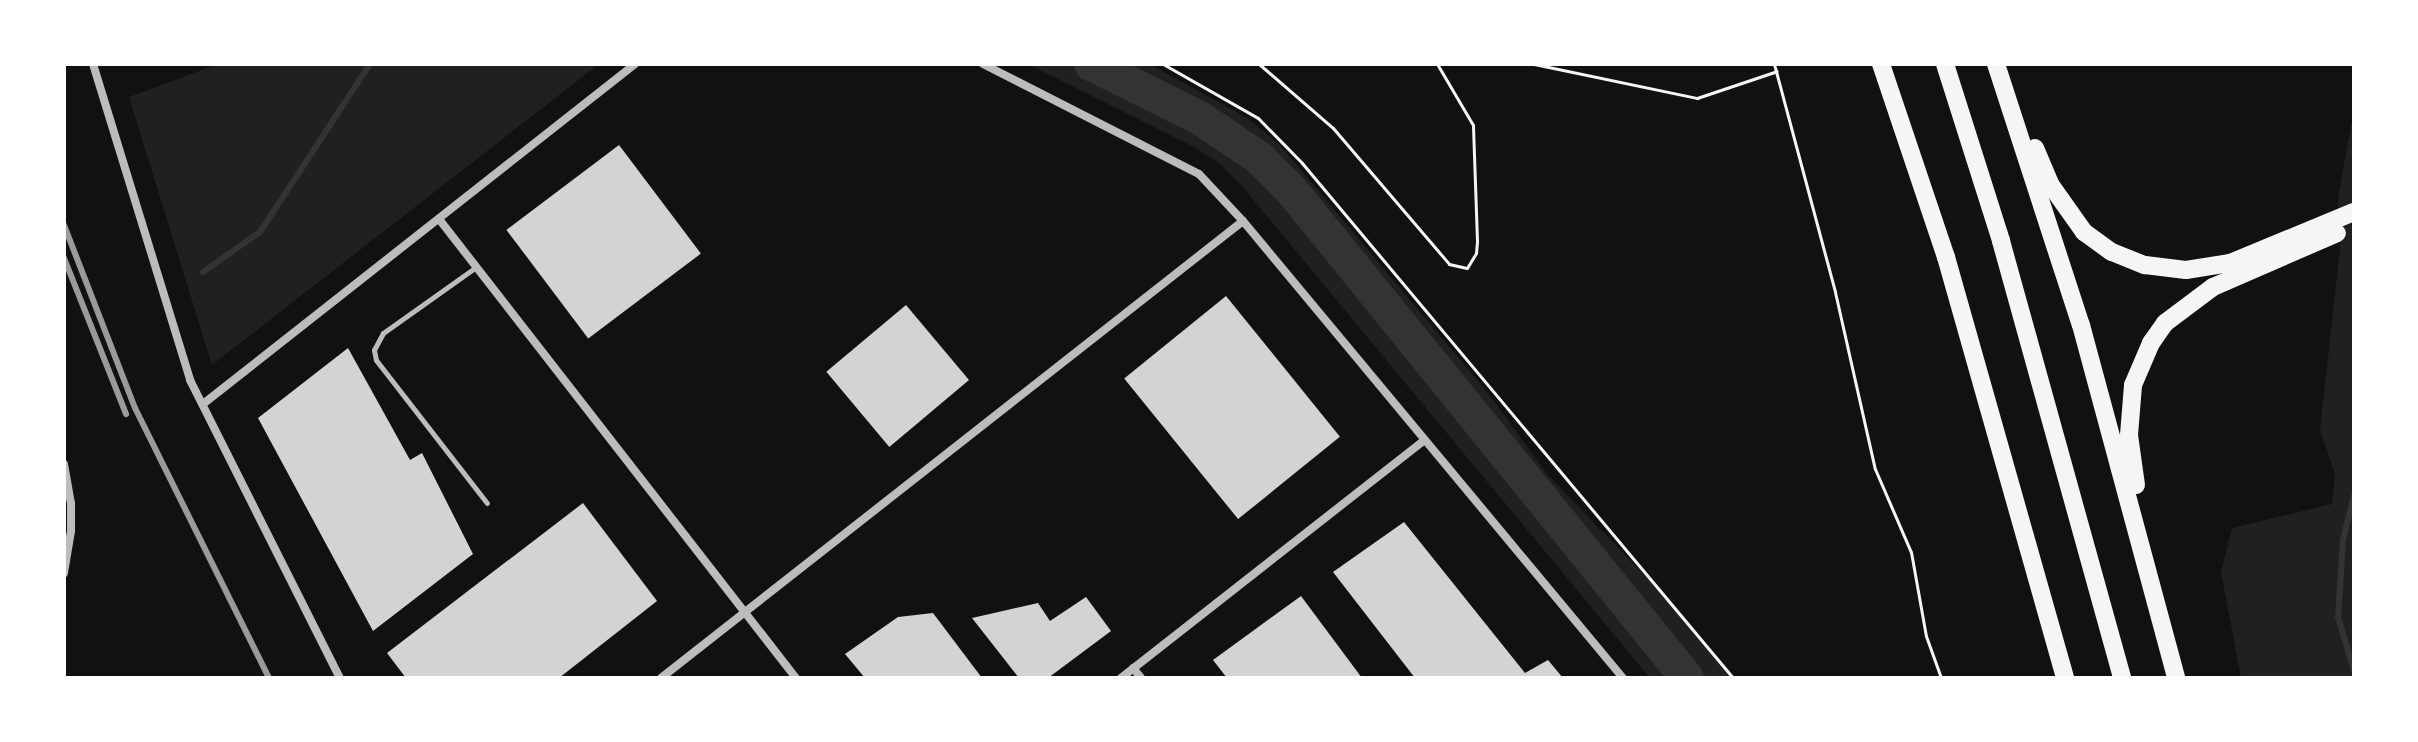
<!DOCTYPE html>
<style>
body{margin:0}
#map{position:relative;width:2418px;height:742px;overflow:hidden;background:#111;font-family:Signika,sans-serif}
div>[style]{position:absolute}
.green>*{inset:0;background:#202020}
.stream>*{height:6px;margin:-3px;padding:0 3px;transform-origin:3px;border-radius:3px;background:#333}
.river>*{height:34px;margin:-17px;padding:0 17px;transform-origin:17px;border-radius:17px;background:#333}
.building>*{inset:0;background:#d3d3d3;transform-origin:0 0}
.path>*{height:3px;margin:-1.5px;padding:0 1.5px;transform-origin:1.5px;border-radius:1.5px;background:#f5f5f5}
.service>*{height:5px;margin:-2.5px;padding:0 2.5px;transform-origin:2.5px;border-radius:2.5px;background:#bcbcbc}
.minor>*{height:8px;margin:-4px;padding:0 4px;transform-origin:4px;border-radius:4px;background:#bcbcbc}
.motorway>*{height:18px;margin:-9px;padding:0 9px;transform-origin:9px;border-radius:9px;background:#f5f5f5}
.rail>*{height:6px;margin:-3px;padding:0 3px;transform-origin:3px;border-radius:3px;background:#9a9a9a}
span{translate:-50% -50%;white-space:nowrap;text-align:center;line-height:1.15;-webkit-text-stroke:8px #fff;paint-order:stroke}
.frame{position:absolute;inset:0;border:66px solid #fff;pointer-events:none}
</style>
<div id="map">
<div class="green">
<div style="clip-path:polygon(218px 64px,599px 64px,212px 365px,129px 97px)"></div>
<div style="clip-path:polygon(1028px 64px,1149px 64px,1246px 117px,1280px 145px,1488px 393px,1548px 475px,1684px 616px,1733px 678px,1650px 678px,1242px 186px,1220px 164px,1194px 147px)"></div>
<div style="clip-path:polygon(2354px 109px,2354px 678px,2241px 678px,2221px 572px,2232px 528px,2332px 504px,2335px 474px,2320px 431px,2341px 240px,2338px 198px)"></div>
</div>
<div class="stream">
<div style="left:203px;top:272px;width:70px;rotate:-35.1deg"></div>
<div style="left:260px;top:232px;width:201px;rotate:-56.8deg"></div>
<div style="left:2354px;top:495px;width:46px;rotate:103.7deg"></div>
<div style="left:2343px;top:540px;width:77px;rotate:93.7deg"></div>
<div style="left:2338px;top:617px;width:56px;rotate:73.5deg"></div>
</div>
<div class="river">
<div style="left:1091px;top:64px;width:122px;rotate:26.4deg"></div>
<div style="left:1200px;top:118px;width:71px;rotate:34.1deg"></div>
<div style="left:1259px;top:158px;width:47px;rotate:45deg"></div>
<div style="left:1292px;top:191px;width:627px;rotate:50.95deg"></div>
</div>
<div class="building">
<div style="left:619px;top:145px;width:136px;height:141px;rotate:53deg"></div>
<div style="left:1226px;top:296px;width:181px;height:131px;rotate:51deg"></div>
<div style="left:906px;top:305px;width:98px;height:104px;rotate:50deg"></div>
<div style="clip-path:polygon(348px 348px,410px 460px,422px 453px,473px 554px,373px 631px,258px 418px)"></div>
<div style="clip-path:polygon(583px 503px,657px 601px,559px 678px,406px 678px,387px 653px)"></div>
<div style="clip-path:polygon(1404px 522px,1525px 673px,1548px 660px,1563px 678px,1415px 678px,1333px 572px)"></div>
<div style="clip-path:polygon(1301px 596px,1362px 678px,1227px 678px,1213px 660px)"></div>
<div style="clip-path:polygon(1086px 597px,1111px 631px,1048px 678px,1019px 678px,972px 618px,1038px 603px,1050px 621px)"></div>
<div style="clip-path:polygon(933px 613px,982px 678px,865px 678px,845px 654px,898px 617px)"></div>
</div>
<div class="path">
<div style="left:1163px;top:64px;width:109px;rotate:29.6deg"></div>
<div style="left:1258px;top:118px;width:63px;rotate:45.6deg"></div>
<div style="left:1302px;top:163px;width:672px;rotate:50.07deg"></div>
<div style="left:1259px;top:64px;width:98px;rotate:40.9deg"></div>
<div style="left:1333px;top:128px;width:179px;rotate:49.5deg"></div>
<div style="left:1449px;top:264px;width:18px;rotate:13deg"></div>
<div style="left:1467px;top:268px;width:17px;rotate:-59deg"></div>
<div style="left:1476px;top:253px;width:12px;rotate:-85deg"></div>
<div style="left:1477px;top:241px;width:116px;rotate:-92deg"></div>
<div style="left:1473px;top:125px;width:71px;rotate:-120.5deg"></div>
<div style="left:1534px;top:64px;width:167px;rotate:11.8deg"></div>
<div style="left:1697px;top:98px;width:84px;rotate:-18.6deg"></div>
<div style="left:1774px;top:64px;width:236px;rotate:75deg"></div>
<div style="left:1835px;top:292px;width:181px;rotate:77.3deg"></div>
<div style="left:1875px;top:469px;width:90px;rotate:66.6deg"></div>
<div style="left:1911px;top:552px;width:85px;rotate:79.9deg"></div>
<div style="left:1926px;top:636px;width:45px;rotate:70.3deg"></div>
</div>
<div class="service">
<div style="left:476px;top:267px;width:114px;rotate:144.6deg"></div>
<div style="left:383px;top:333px;width:19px;rotate:118deg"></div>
<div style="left:374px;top:350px;width:10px;rotate:79deg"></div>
<div style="left:376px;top:360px;width:181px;rotate:52.2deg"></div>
</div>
<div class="minor">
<div style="left:93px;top:64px;width:331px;rotate:72.9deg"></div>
<div style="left:190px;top:380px;width:334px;rotate:63.3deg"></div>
<div style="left:983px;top:64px;width:242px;rotate:27deg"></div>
<div style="left:1199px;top:174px;width:64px;rotate:46.9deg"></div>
<div style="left:1243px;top:221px;width:594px;rotate:50.26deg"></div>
<div style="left:439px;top:219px;width:581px;rotate:52.13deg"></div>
<div style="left:203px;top:404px;width:550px;rotate:-38.2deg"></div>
<div style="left:64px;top:464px;width:40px;rotate:80deg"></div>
<div style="left:71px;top:503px;width:28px;rotate:90deg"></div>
<div style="left:71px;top:531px;width:43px;rotate:99.5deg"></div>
<div style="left:1133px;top:668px;width:13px;rotate:51deg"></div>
<div style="left:661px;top:678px;width:740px;rotate:-38.14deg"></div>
<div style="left:1121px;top:678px;width:384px;rotate:-38.1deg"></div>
</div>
<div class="motorway">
<div style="left:1881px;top:64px;width:204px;rotate:71.4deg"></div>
<div style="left:1946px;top:257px;width:437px;rotate:74.2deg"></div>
<div style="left:1945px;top:64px;width:186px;rotate:72.4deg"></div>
<div style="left:2001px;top:241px;width:453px;rotate:74.5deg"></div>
<div style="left:1996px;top:64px;width:274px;rotate:72deg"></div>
<div style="left:2081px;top:325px;width:366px;rotate:74.9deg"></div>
<div style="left:2035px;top:148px;width:39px;rotate:67deg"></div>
<div style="left:2050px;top:184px;width:59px;rotate:54.7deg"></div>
<div style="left:2084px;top:232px;width:34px;rotate:36deg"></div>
<div style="left:2112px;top:252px;width:35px;rotate:22deg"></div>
<div style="left:2145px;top:265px;width:41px;rotate:7deg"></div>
<div style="left:2186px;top:270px;width:45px;rotate:-9deg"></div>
<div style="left:2230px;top:263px;width:134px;rotate:-22.4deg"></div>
<div style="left:2136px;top:485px;width:50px;rotate:-98deg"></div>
<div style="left:2129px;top:435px;width:50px;rotate:-85.4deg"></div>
<div style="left:2133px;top:385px;width:46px;rotate:-66.8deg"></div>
<div style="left:2151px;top:343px;width:24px;rotate:-55deg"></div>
<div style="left:2165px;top:323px;width:60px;rotate:-36.9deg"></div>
<div style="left:2213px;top:287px;width:135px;rotate:-23.5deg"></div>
</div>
<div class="rail">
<div style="left:64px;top:225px;width:196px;rotate:68.8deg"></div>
<div style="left:135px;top:408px;width:301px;rotate:63.6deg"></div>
<div style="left:64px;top:258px;width:168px;rotate:68.3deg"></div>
</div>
<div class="frame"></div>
</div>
